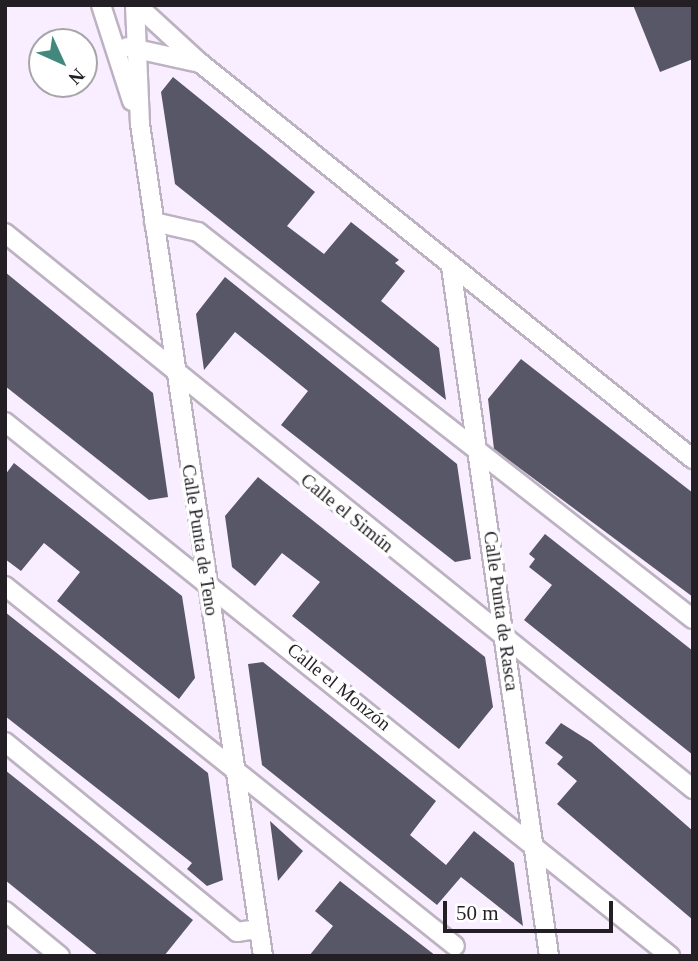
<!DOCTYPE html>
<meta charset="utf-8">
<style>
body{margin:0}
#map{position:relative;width:698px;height:961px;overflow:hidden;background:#f9eeff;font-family:Georgia,serif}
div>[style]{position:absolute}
.building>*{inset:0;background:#585767}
.roads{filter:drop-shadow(2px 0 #bdb2c2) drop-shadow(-2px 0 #bdb2c2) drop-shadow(0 2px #bdb2c2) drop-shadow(0 -2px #bdb2c2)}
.minor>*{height:18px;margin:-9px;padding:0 9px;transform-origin:9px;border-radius:9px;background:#fff}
span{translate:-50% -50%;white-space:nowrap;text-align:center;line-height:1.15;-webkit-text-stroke:7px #fff;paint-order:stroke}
.street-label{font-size:19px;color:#231f25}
.frame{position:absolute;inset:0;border:7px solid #231f25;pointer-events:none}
.north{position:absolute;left:28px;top:28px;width:70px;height:70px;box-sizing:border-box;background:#fff;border:2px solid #a7a5a8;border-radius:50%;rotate:135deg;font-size:19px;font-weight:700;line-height:28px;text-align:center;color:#231f25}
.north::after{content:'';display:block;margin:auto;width:24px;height:32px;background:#43887d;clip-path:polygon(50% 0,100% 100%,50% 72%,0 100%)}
.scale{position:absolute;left:443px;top:901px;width:170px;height:32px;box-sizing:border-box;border:4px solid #231f25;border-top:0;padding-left:9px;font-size:21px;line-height:24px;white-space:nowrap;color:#231f25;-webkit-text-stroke:5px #fff;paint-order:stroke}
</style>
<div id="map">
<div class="building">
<div style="clip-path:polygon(633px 5px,693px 5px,693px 59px,660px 72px)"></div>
<div style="clip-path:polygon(173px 77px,315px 192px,287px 226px,324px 254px,351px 222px,399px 260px,395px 263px,405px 271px,381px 301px,439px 348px,446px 400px,175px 184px,161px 92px)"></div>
<div style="clip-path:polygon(5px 272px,153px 393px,168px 497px,149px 500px,5px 386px)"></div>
<div style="clip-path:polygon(225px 277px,457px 464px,471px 559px,455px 562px,281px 425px,308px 391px,235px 332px,204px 370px,196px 314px)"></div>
<div style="clip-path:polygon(521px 359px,693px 493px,693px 597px,494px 449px,488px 399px)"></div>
<div style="clip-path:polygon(14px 463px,182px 596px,195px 678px,179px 699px,57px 601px,80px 572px,44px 543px,21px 571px,5px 559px,5px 475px)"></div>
<div style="clip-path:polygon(258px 477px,485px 657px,493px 707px,459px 749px,292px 616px,320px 582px,282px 553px,255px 586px,232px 567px,225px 516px)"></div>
<div style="clip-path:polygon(545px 534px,693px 651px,693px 755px,524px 620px,552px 585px,529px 567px,535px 559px,529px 554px)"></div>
<div style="clip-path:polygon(5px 612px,208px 773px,223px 880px,207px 886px,187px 869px,192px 863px,5px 716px)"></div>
<div style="clip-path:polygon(263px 662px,436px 801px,410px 835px,446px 865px,474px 831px,514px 863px,523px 926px,461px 877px,437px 905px,262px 765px,248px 664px)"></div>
<div style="clip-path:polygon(561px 723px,591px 742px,693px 831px,693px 920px,557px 804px,577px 781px,557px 764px,563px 757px,545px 743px)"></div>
<div style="clip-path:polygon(5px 770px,193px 920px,164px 956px,99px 956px,5px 880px)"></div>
<div style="clip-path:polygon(270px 821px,303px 851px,278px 881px)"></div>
<div style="clip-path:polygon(340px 881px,377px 910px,436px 956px,309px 956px,333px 926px,315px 911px)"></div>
</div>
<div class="roads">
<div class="minor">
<div style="left:101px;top:5px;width:101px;rotate:72.1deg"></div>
<div style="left:135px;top:5px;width:119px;rotate:87.6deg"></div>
<div style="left:140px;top:124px;width:841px;rotate:81.59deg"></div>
<div style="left:137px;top:5px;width:84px;rotate:42.6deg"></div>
<div style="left:199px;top:62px;width:634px;rotate:38.79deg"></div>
<div style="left:127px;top:47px;width:70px;rotate:12.4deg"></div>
<div style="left:154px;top:222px;width:45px;rotate:12.8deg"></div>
<div style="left:198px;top:232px;width:628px;rotate:38.02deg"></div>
<div style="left:5px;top:233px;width:885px;rotate:38.94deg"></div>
<div style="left:451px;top:267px;width:696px;rotate:81.9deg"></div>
<div style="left:5px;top:422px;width:853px;rotate:38.76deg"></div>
<div style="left:5px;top:586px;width:576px;rotate:38.66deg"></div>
<div style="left:5px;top:742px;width:300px;rotate:39.3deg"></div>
<div style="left:237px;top:932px;width:22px;rotate:-8deg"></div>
<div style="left:5px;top:911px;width:71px;rotate:39.3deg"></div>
</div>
</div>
<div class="street-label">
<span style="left:347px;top:513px;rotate:39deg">Calle el Simún</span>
<span style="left:200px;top:540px;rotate:81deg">Calle Punta de Teno</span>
<span style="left:501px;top:611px;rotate:82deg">Calle Punta de Rasca</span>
<span style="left:339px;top:687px;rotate:39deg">Calle el Monzón</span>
</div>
<div class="frame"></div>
<div class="north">N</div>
<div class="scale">50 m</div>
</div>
